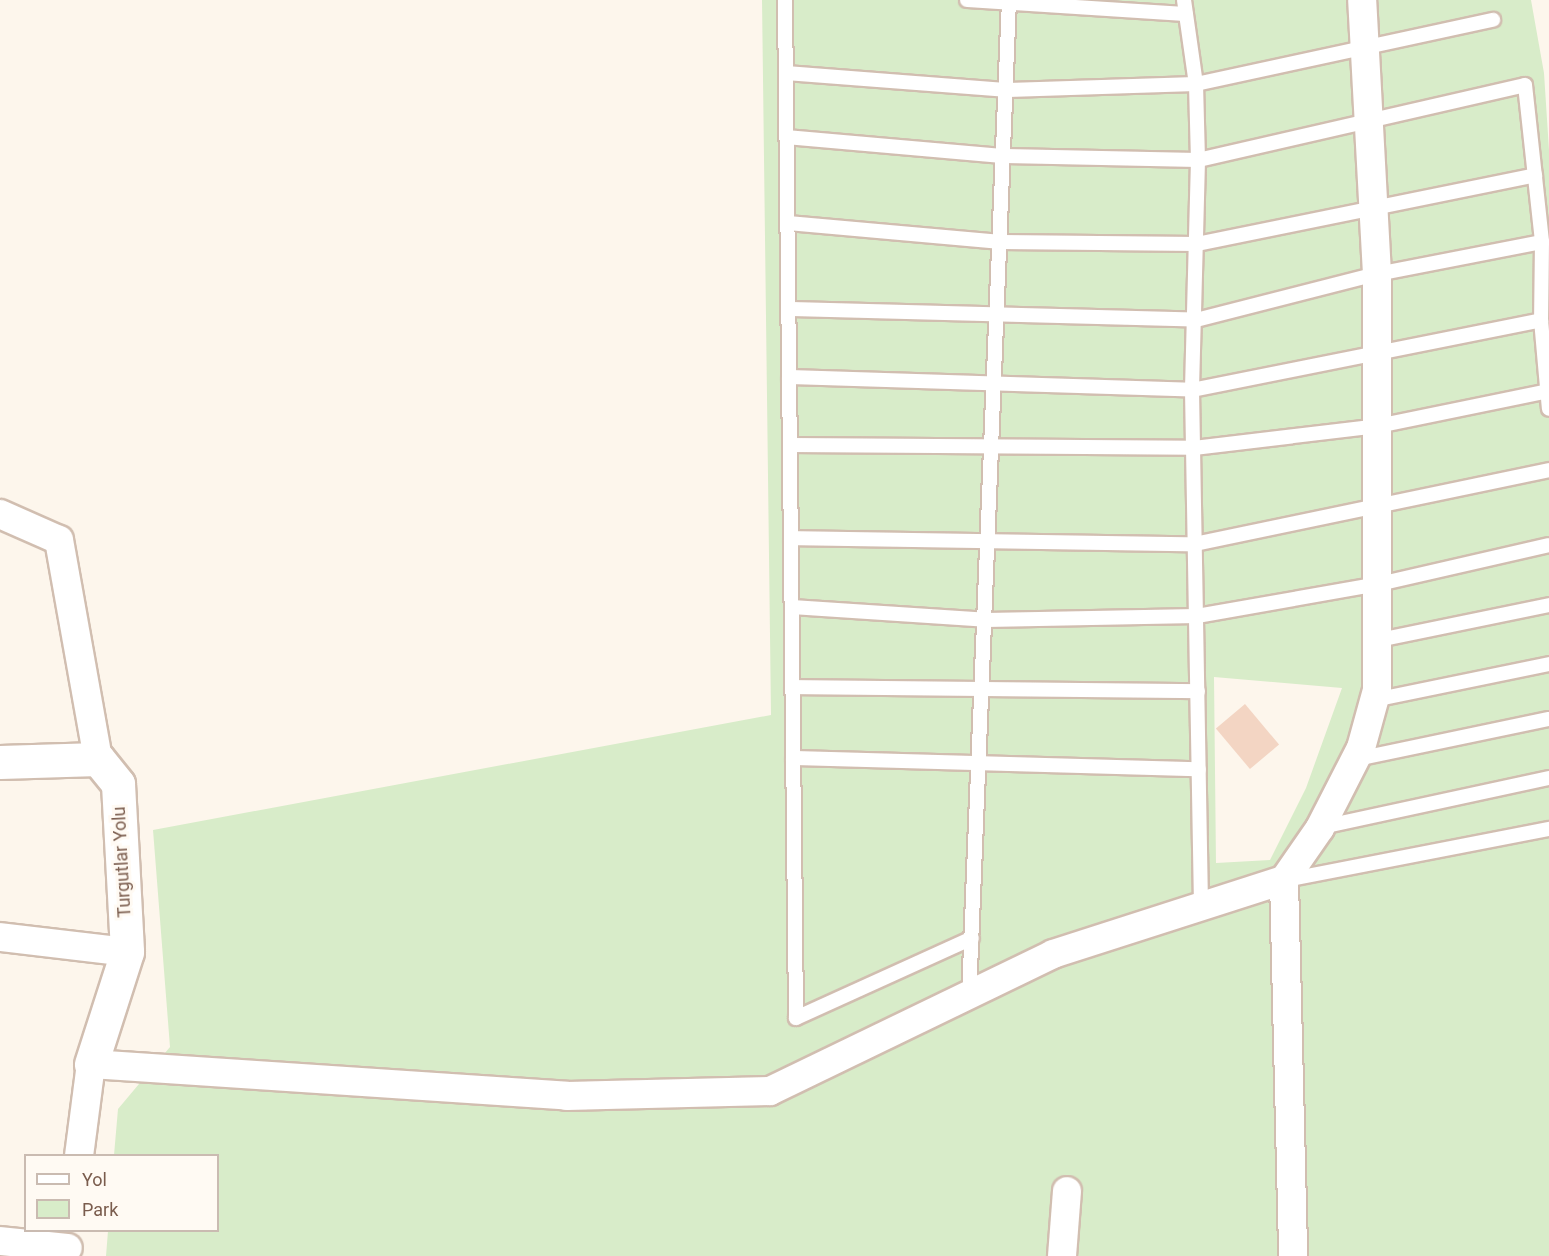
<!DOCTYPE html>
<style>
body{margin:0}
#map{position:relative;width:1549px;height:1256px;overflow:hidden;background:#fdf6ec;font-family:Roboto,sans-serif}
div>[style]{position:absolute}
.green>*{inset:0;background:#d8ecc9}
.building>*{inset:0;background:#f3d5c3;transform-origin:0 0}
.roads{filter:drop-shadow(2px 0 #d1beb0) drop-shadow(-2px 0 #d1beb0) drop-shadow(0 2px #d1beb0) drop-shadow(0 -2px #d1beb0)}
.service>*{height:14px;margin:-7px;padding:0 7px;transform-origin:7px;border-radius:7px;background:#fff}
.minor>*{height:28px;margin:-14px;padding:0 14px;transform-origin:14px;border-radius:14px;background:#fff}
.secondary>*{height:33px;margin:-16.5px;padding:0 16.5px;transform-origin:16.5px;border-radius:16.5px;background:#fff}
span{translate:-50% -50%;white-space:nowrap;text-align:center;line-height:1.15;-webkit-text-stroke:6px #fffaf3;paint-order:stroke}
.street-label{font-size:18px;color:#7a5c4d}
.legend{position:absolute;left:24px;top:1154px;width:195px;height:78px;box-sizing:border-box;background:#fffaf3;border:2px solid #cabbb1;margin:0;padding:8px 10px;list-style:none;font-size:18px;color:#7a5c4d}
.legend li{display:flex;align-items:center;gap:12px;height:30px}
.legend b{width:30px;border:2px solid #cabbb1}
</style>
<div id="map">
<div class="green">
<div style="clip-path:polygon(evenodd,762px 0,1531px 0,1544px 73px,1549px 150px,1549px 1256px,106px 1256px,108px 1231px,218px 1230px,218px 1156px,114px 1155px,118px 1109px,170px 1047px,153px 830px,771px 715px,762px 0,1214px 677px,1342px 688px,1306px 788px,1270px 860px,1216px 863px,1214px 677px)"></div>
</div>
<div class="building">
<div style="left:1245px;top:704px;width:53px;height:38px;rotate:50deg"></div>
</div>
<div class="roads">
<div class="service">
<div style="left:785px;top:0;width:1018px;rotate:89.38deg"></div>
<div style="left:796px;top:1018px;width:193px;rotate:-24.4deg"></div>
<div style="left:967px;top:0;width:219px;rotate:3.7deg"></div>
<div style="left:1184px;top:0;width:85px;rotate:81.9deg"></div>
<div style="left:1196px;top:84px;width:76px;rotate:88.5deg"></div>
<div style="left:1198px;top:160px;width:230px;rotate:91.5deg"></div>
<div style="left:1192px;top:390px;width:514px;rotate:89deg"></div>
<div style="left:786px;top:73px;width:223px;rotate:4.4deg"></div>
<div style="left:1008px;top:90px;width:188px;rotate:-1.8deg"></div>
<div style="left:1196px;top:84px;width:304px;rotate:-12.2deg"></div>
<div style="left:786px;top:137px;width:220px;rotate:5deg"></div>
<div style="left:1005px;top:156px;width:193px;rotate:1.2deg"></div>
<div style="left:1198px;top:160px;width:335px;rotate:-12.9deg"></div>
<div style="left:1525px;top:85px;width:158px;rotate:83.8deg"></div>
<div style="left:1542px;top:242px;width:78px;rotate:90.7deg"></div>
<div style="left:1541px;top:320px;width:89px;rotate:84.9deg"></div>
<div style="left:788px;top:223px;width:214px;rotate:5.1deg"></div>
<div style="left:1001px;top:242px;width:196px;rotate:0.6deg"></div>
<div style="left:1197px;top:244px;width:345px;rotate:-11.5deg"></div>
<div style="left:789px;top:309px;width:407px;rotate:1.5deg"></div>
<div style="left:1196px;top:320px;width:187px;rotate:-14.3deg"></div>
<div style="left:1377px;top:274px;width:168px;rotate:-11deg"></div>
<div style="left:789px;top:377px;width:403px;rotate:1.8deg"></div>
<div style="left:1192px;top:390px;width:356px;rotate:-11.3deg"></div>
<div style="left:790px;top:445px;width:404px;rotate:0.4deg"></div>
<div style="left:1194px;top:448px;width:185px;rotate:-6.8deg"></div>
<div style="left:1378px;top:426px;width:174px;rotate:-11.6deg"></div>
<div style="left:791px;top:538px;width:404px;rotate:0.9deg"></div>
<div style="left:1195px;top:544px;width:362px;rotate:-11.8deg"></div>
<div style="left:792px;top:607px;width:194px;rotate:3.8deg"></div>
<div style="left:986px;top:620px;width:211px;rotate:-1.1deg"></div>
<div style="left:1197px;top:616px;width:185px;rotate:-10deg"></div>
<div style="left:1379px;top:584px;width:174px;rotate:-12.9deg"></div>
<div style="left:1379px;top:640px;width:174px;rotate:-11.6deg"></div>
<div style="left:792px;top:687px;width:406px;rotate:0.6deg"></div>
<div style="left:1374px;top:700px;width:179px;rotate:-11.6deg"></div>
<div style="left:793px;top:758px;width:406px;rotate:1.6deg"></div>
<div style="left:1357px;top:759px;width:196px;rotate:-11.8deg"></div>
<div style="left:1322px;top:827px;width:232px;rotate:-12.2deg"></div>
<div style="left:1286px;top:880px;width:268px;rotate:-11deg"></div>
<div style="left:969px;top:996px;width:997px;rotate:-87.7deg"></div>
</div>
<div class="minor">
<div style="left:0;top:514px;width:64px;rotate:23.8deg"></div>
<div style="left:59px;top:540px;width:222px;rotate:79.9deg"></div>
<div style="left:1284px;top:880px;width:376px;rotate:88.6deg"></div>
<div style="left:0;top:937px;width:128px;rotate:6.7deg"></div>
<div style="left:79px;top:1156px;width:93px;rotate:-82.6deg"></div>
<div style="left:91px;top:1064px;width:477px;rotate:3.8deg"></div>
<div style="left:567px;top:1096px;width:203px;rotate:-1.4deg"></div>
<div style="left:770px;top:1091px;width:314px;rotate:-25.8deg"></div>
<div style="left:1053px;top:954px;width:243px;rotate:-17.8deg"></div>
<div style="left:1284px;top:880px;width:63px;rotate:-55.3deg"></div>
<div style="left:1320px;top:828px;width:90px;rotate:-62.9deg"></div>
<div style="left:1361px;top:748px;width:60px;rotate:-74.6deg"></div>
<div style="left:1377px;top:690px;width:416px;rotate:-90deg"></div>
<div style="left:1377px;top:274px;width:274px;rotate:-93.1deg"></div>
<div style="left:0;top:1241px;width:68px;rotate:5.9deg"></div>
<div style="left:1062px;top:1256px;width:65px;rotate:-85.6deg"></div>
</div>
<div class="secondary">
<div style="left:0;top:762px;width:98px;rotate:-1.8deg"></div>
<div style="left:98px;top:759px;width:32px;rotate:51deg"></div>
<div style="left:118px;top:784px;width:168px;rotate:86.9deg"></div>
<div style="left:127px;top:952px;width:118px;rotate:107.8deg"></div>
</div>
</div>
<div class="street-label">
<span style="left:122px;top:862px;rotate:-93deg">Turgutlar Yolu</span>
</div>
<ul class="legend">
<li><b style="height:8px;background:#fff"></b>Yol</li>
<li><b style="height:16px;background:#d8ecc9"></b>Park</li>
</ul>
</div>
